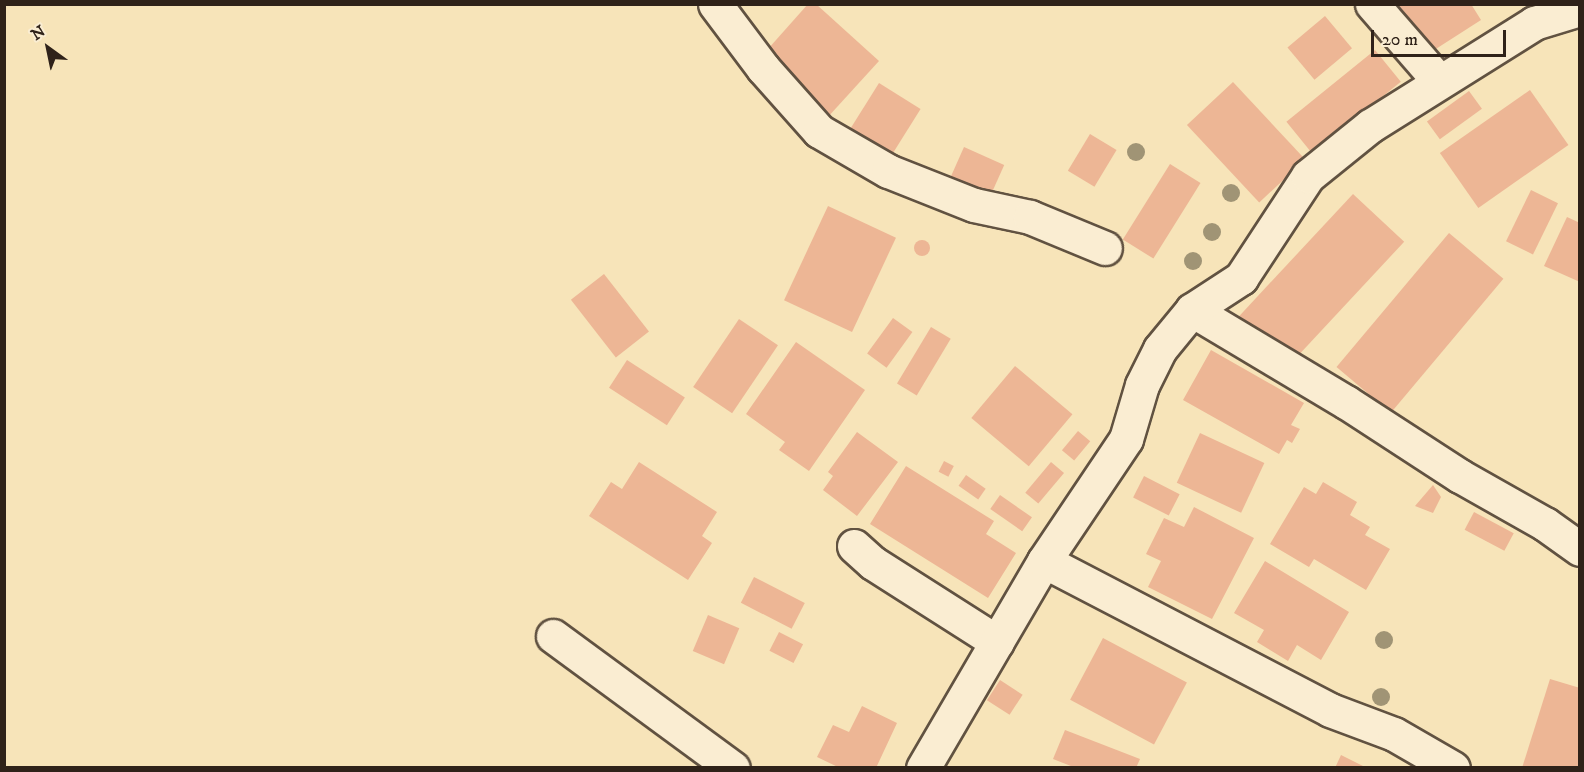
<!DOCTYPE html>
<style>
body{margin:0}
#map{position:relative;width:1584px;height:772px;overflow:hidden;background:#f7e4b9;font-family:"IM FELL DW Pica",serif}
div>[style]{position:absolute}
.building>*{inset:0;background:#edb695;transform-origin:0 0}
.round{border-radius:50%}
.roads{filter:drop-shadow(2px 0 #615241) drop-shadow(-2px 0 #615241) drop-shadow(0 2px #615241) drop-shadow(0 -2px #615241)}
.street>*{height:33px;margin:-16.5px;padding:0 16.5px;transform-origin:16.5px;border-radius:16.5px;background:#faedd2}
.trees>*{width:18px;height:18px;margin:-9px;border-radius:50%;background:#a09475}
span{translate:-50% -50%;white-space:nowrap;text-align:center;line-height:1.15;-webkit-text-stroke:6px #faedd2;paint-order:stroke}
.frame{position:absolute;inset:0;border:6px solid #2f2219;pointer-events:none}
.north{position:absolute;left:18px;top:18px;width:60px;height:60px;-webkit-text-stroke:4px #faedd2;paint-order:stroke;rotate:327deg;font-size:16px;font-weight:700;line-height:24px;text-align:center;color:#2f2219}
.north::after{content:'';display:block;margin:auto;width:21px;height:27px;background:#2f2219;clip-path:polygon(50% 0,100% 100%,50% 72%,0 100%)}
.scale{position:absolute;left:1371px;top:30px;width:135px;height:27px;box-sizing:border-box;border:3px solid #2f2219;border-top:0;padding-left:8px;font-size:18px;line-height:21px;white-space:nowrap;color:#2f2219;-webkit-text-stroke:4px #faedd2;paint-order:stroke}
</style>
<div id="map">
<div class="building">
<div style="clip-path:polygon(808px 4px,816px 4px,879px 61px,827px 118px,760px 58px)"></div>
<div style="clip-path:polygon(1396px 4px,1471px 4px,1481px 20px,1428px 54px)"></div>
<div style="left:1325px;top:16px;width:42px;height:49px;rotate:50deg"></div>
<div style="left:1375px;top:50px;width:41px;height:114px;rotate:51deg"></div>
<div style="left:1233px;top:82px;width:106px;height:63px;rotate:47deg"></div>
<div style="left:879px;top:83px;width:49px;height:57px;rotate:32deg"></div>
<div style="left:1530px;top:90px;width:67px;height:110px;rotate:55deg"></div>
<div style="left:1469px;top:91px;width:22px;height:52px;rotate:54deg"></div>
<div style="left:1090px;top:134px;width:31px;height:43px;rotate:31deg"></div>
<div style="left:964px;top:147px;width:44px;height:39px;rotate:24deg"></div>
<div style="left:1170px;top:164px;width:36px;height:89px;rotate:32deg"></div>
<div style="left:1531px;top:190px;width:30px;height:57px;rotate:26deg"></div>
<div style="left:1353px;top:194px;width:70px;height:167px;rotate:43deg"></div>
<div style="left:828px;top:206px;width:75px;height:104px;rotate:25deg"></div>
<div style="clip-path:polygon(1567px 217px,1580px 223px,1580px 282px,1544px 266px)"></div>
<div style="left:1449px;top:233px;width:71px;height:175px;rotate:40deg"></div>
<div class="round" style="left:914px;top:240px;width:16px;height:16px"></div>
<div style="left:604px;top:274px;width:73px;height:42px;rotate:52deg"></div>
<div style="left:893px;top:318px;width:24px;height:44px;rotate:36deg"></div>
<div style="left:739px;top:319px;width:47px;height:82px;rotate:34deg"></div>
<div style="left:931px;top:327px;width:23px;height:66px;rotate:31deg"></div>
<div style="clip-path:polygon(796px 342px,865px 390px,809px 471px,779px 450px,785px 442px,746px 414px)"></div>
<div style="clip-path:polygon(1211px 350px,1304px 403px,1291px 425px,1300px 429px,1292px 443px,1287px 440px,1279px 454px,1183px 400px)"></div>
<div style="left:627px;top:360px;width:69px;height:33px;rotate:33deg"></div>
<div style="left:1015px;top:366px;width:75px;height:68px;rotate:40deg"></div>
<div style="left:1078px;top:431px;width:16px;height:25px;rotate:40deg"></div>
<div style="clip-path:polygon(857px 432px,898px 462px,857px 516px,823px 490px,833px 476px,828px 472px)"></div>
<div style="left:1200px;top:433px;width:71px;height:55px;rotate:25deg"></div>
<div style="left:944px;top:461px;width:11px;height:12px;rotate:27deg"></div>
<div style="clip-path:polygon(639px 462px,717px 512px,702px 536px,712px 543px,688px 580px,589px 516px,611px 482px,622px 489px)"></div>
<div style="left:1051px;top:462px;width:17px;height:40px;rotate:40deg"></div>
<div style="clip-path:polygon(906px 466px,994px 521px,986px 534px,1016px 553px,988px 598px,870px 524px)"></div>
<div style="left:966px;top:475px;width:24px;height:13px;rotate:35deg"></div>
<div style="left:1144px;top:476px;width:40px;height:24px;rotate:27deg"></div>
<div style="clip-path:polygon(1323px 482px,1357px 502px,1350px 515px,1370px 527px,1365px 535px,1390px 549px,1366px 590px,1314px 559px,1309px 567px,1270px 544px,1304px 487px,1316px 494px)"></div>
<div style="clip-path:polygon(1433px 485px,1441px 497px,1433px 513px,1415px 506px)"></div>
<div style="left:1000px;top:495px;width:39px;height:17px;rotate:35deg"></div>
<div style="clip-path:polygon(1194px 507px,1254px 538px,1212px 619px,1148px 587px,1161px 561px,1146px 554px,1164px 518px,1184px 527px)"></div>
<div style="left:1474px;top:512px;width:45px;height:20px;rotate:28deg"></div>
<div style="clip-path:polygon(1265px 561px,1349px 612px,1321px 660px,1297px 645px,1288px 661px,1257px 642px,1264px 630px,1234px 613px)"></div>
<div style="left:754px;top:577px;width:57px;height:29px;rotate:27deg"></div>
<div style="left:708px;top:615px;width:34px;height:39px;rotate:23deg"></div>
<div style="left:779px;top:632px;width:27px;height:21px;rotate:27deg"></div>
<div style="left:1103px;top:638px;width:95px;height:70px;rotate:28deg"></div>
<div style="clip-path:polygon(1550px 679px,1580px 688px,1580px 768px,1522px 768px)"></div>
<div style="left:1000px;top:680px;width:27px;height:24px;rotate:33deg"></div>
<div style="clip-path:polygon(862px 706px,897px 723px,876px 768px,840px 768px,817px 757px,833px 725px,849px 732px)"></div>
<div style="clip-path:polygon(1065px 730px,1140px 759px,1136px 768px,1076px 768px,1053px 759px)"></div>
<div style="clip-path:polygon(1341px 755px,1367px 768px,1335px 768px)"></div>
</div>
<div class="roads">
<div class="street">
<div style="left:715px;top:4px;width:80px;rotate:53.1deg"></div>
<div style="left:763px;top:68px;width:84px;rotate:48.4deg"></div>
<div style="left:819px;top:131px;width:80px;rotate:30.1deg"></div>
<div style="left:888px;top:171px;width:92px;rotate:21.6deg"></div>
<div style="left:974px;top:205px;width:57px;rotate:12.1deg"></div>
<div style="left:1030px;top:217px;width:81px;rotate:22.5deg"></div>
<div style="left:1372px;top:4px;width:102px;rotate:49deg"></div>
<div style="left:1192px;top:310px;width:179px;rotate:30.9deg"></div>
<div style="left:1346px;top:402px;width:136px;rotate:33deg"></div>
<div style="left:1460px;top:476px;width:98px;rotate:29.5deg"></div>
<div style="left:1545px;top:524px;width:43px;rotate:35.5deg"></div>
<div style="left:854px;top:546px;width:25px;rotate:42deg"></div>
<div style="left:873px;top:563px;width:147px;rotate:32.5deg"></div>
<div style="left:1044px;top:561px;width:322px;rotate:27.5deg"></div>
<div style="left:1330px;top:710px;width:68px;rotate:20.6deg"></div>
<div style="left:1394px;top:734px;width:68px;rotate:30deg"></div>
<div style="left:553px;top:636px;width:223px;rotate:36.3deg"></div>
<div style="left:923px;top:768px;width:240px;rotate:-59.7deg"></div>
<div style="left:1044px;top:561px;width:147px;rotate:-56.1deg"></div>
<div style="left:1126px;top:439px;width:56px;rotate:-73.5deg"></div>
<div style="left:1142px;top:385px;width:40px;rotate:-63.4deg"></div>
<div style="left:1160px;top:349px;width:50px;rotate:-50.6deg"></div>
<div style="left:1192px;top:310px;width:59px;rotate:-33.1deg"></div>
<div style="left:1241px;top:278px;width:122px;rotate:-56.7deg"></div>
<div style="left:1308px;top:176px;width:80px;rotate:-38.9deg"></div>
<div style="left:1370px;top:126px;width:194px;rotate:-32.1deg"></div>
<div style="left:1534px;top:23px;width:48px;rotate:-16.9deg"></div>
</div>
</div>
<div class="trees">
<div style="left:1136px;top:152px"></div>
<div style="left:1231px;top:193px"></div>
<div style="left:1212px;top:232px"></div>
<div style="left:1193px;top:261px"></div>
<div style="left:1384px;top:640px"></div>
<div style="left:1381px;top:697px"></div>
</div>
<div class="frame"></div>
<div class="north">N</div>
<div class="scale">20 m</div>
</div>
